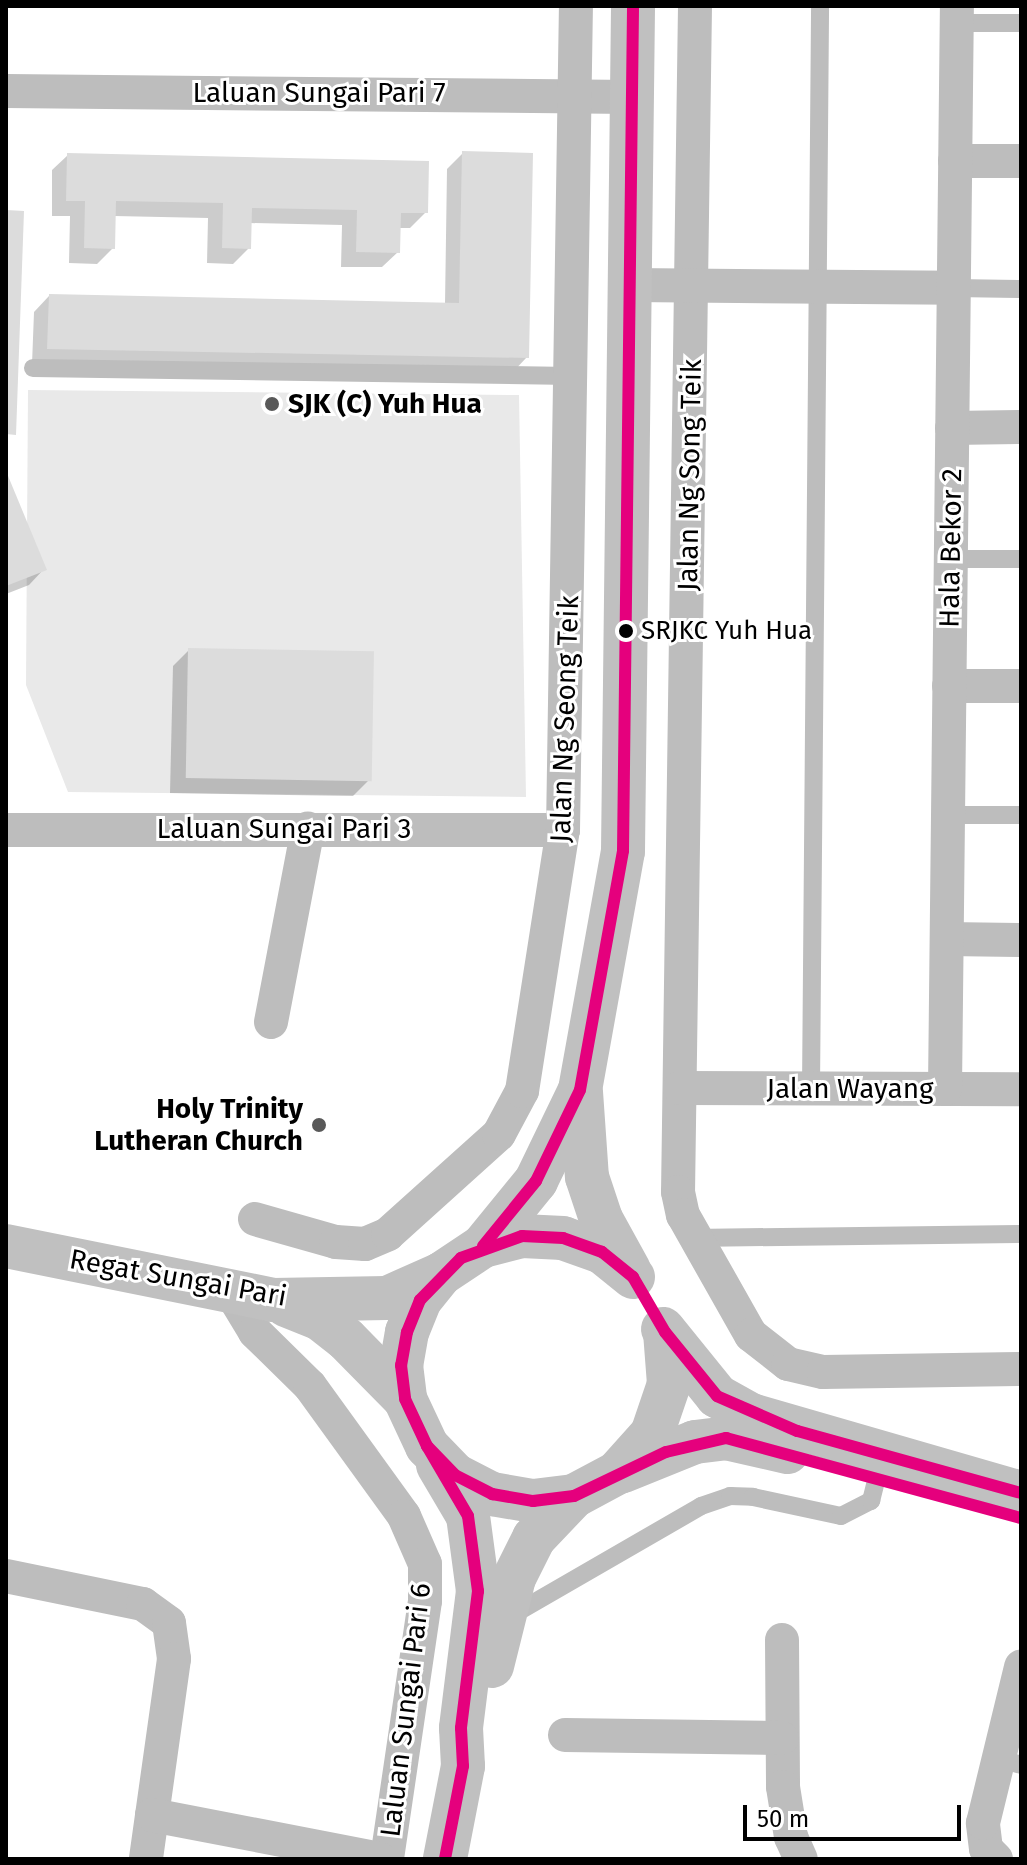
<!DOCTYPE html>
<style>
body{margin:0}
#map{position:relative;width:1027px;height:1865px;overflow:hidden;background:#fff;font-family:"Fira Sans",sans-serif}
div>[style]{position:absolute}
.green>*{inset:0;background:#e9e9e9}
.shadow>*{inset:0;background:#0003}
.building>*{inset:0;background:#dcdcdc;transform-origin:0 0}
.service>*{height:18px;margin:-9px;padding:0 9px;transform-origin:9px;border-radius:9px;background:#bdbdbd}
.minor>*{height:34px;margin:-17px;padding:0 17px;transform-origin:17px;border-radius:17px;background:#bdbdbd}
.secondary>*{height:44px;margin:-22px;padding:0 22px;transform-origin:22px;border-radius:22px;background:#c0c0c0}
.bus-1>*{height:12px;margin:-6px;padding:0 6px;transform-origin:6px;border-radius:6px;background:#e5007d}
.dots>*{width:22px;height:22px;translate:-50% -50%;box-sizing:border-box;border:4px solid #fff;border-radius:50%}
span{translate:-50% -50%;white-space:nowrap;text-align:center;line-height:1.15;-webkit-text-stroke:6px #fff;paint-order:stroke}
.bus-label{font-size:26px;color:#000}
.left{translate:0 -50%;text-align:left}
.street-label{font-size:28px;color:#000}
.poi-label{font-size:28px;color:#000;font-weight:700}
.right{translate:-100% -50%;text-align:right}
.frame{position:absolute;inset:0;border:8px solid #000;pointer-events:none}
.scale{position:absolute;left:743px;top:1805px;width:218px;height:36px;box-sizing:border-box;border:4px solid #000;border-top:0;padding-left:10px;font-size:24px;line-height:28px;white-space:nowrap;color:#000;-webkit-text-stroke:6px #fff;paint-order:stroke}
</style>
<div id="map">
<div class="green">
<div style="clip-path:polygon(28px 390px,519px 395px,526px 797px,68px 792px,26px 685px)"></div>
</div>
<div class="shadow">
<div style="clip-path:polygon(463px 153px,527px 357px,512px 373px,32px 364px,34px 312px,49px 296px,445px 304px,447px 169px)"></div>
<div style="clip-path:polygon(68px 155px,426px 212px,410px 228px,399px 228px,398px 252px,382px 267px,341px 267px,342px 225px,249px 223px,249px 248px,233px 264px,207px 263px,208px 218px,114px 216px,113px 248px,97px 264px,69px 263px,70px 216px,52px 216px,52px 170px)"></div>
<div style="clip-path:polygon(6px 476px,44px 569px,29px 585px,6px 594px)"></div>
<div style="clip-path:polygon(189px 650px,369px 780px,353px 796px,170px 793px,173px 666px)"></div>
</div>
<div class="building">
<div style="clip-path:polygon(462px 151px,533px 153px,529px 358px,47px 349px,49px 294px,459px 303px)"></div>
<div style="clip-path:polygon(67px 153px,429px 161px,428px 213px,401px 213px,400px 253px,356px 252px,357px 210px,252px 208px,251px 249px,222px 248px,223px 203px,116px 201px,115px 249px,84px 248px,85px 201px,66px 201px)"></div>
<div style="clip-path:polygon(6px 210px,24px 211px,16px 435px,6px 434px)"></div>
<div style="clip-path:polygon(6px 471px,47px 570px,6px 586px)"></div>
<div style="left:188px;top:648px;width:186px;height:130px;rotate:1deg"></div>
</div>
<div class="service">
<div style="left:956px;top:23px;width:65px"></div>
<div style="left:954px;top:288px;width:67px;rotate:0.9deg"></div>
<div style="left:33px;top:368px;width:539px;rotate:0.85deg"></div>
<div style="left:951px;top:559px;width:70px"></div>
<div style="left:948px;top:815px;width:73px"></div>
<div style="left:811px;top:1089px;width:1083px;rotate:-89.52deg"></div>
<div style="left:692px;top:1238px;width:329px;rotate:-0.7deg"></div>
<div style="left:509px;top:1617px;width:222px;rotate:-30deg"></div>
<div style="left:701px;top:1506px;width:31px;rotate:-19deg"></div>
<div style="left:730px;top:1496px;width:23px;rotate:2deg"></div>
<div style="left:753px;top:1497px;width:90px;rotate:12.2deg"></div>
<div style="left:841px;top:1516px;width:34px;rotate:-27deg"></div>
<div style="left:871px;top:1501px;width:25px;rotate:-76deg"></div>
<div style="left:997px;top:1758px;width:25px;rotate:16deg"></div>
</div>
<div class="minor">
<div style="left:695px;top:6px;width:1186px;rotate:90.82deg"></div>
<div style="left:678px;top:1192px;width:24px;rotate:78deg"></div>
<div style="left:683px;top:1215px;width:138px;rotate:60.5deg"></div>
<div style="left:751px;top:1335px;width:47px;rotate:38.1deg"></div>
<div style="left:788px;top:1364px;width:36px;rotate:13deg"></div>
<div style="left:823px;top:1372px;width:198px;rotate:-0.9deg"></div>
<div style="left:6px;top:91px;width:626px;rotate:0.55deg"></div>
<div style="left:955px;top:161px;width:66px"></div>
<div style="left:631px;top:285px;width:323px;rotate:0.5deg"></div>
<div style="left:952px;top:428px;width:69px;rotate:-0.8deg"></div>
<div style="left:949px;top:686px;width:72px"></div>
<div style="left:6px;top:830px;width:557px"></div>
<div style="left:947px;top:939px;width:74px;rotate:0.8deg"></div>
<div style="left:271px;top:1022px;width:197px;rotate:-79.2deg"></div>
<div style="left:680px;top:1088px;width:341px;rotate:0.2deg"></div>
<div style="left:945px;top:1089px;width:1083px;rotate:-89.37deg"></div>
<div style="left:255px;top:1219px;width:84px;rotate:15.9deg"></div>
<div style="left:336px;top:1242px;width:29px;rotate:4deg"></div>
<div style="left:365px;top:1244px;width:25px;rotate:-23deg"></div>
<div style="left:388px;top:1234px;width:149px;rotate:-42deg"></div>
<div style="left:499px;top:1134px;width:49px;rotate:-61.9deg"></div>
<div style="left:522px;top:1091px;width:264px;rotate:-81.1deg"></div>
<div style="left:563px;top:830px;width:824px;rotate:-89.1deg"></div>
<div style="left:229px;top:1289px;width:50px;rotate:58.8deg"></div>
<div style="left:255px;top:1332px;width:77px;rotate:44.5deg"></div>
<div style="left:310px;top:1386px;width:160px;rotate:54.1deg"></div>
<div style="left:404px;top:1516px;width:52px;rotate:66.4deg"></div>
<div style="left:425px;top:1564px;width:37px;rotate:90deg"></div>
<div style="left:425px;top:1601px;width:261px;rotate:98.4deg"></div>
<div style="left:6px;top:1576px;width:140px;rotate:11.6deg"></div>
<div style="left:143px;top:1604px;width:32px;rotate:36deg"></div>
<div style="left:169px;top:1623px;width:36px;rotate:82deg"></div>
<div style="left:174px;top:1659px;width:202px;rotate:98deg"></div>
<div style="left:782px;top:1640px;width:147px;rotate:89.6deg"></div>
<div style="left:783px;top:1787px;width:51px;rotate:80.9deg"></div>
<div style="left:791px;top:1837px;width:24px;rotate:66deg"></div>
<div style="left:565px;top:1735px;width:217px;rotate:0.8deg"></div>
<div style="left:152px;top:1815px;width:232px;rotate:10.9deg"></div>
<div style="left:996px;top:1859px;width:14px;rotate:-135deg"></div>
<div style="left:986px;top:1849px;width:26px;rotate:-97deg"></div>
<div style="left:983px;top:1823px;width:161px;rotate:-76.3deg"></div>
</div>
<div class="secondary">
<div style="left:581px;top:1092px;width:85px;rotate:86deg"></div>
<div style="left:587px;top:1177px;width:44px;rotate:71.6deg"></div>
<div style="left:601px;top:1219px;width:58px;rotate:61.2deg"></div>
<div style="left:6px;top:1246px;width:272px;rotate:11.4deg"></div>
<div style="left:273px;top:1300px;width:114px;rotate:-1deg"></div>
<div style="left:387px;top:1298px;width:59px;rotate:-24deg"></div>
<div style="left:483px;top:1246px;width:84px;rotate:-50.8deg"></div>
<div style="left:536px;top:1181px;width:101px;rotate:-64.2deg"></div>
<div style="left:580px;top:1090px;width:243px;rotate:-79.8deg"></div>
<div style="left:623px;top:851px;width:845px;rotate:-89.32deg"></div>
<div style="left:633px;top:1277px;width:40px;rotate:-141deg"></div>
<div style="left:602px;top:1252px;width:41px;rotate:-160.3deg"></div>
<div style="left:563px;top:1238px;width:41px;rotate:-177.2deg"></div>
<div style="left:522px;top:1236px;width:40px;rotate:165.6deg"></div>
<div style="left:483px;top:1246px;width:50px;rotate:146.3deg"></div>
<div style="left:441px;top:1274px;width:33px;rotate:129deg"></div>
<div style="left:420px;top:1300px;width:35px;rotate:112deg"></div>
<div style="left:407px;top:1332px;width:34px;rotate:100deg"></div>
<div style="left:401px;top:1365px;width:34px;rotate:83deg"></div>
<div style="left:405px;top:1399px;width:52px;rotate:64.9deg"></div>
<div style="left:427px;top:1446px;width:40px;rotate:46deg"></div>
<div style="left:455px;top:1475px;width:42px;rotate:27.2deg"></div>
<div style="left:492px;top:1494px;width:42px;rotate:9.7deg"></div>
<div style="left:533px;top:1501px;width:41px;rotate:-7deg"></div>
<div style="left:574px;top:1496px;width:49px;rotate:-28.1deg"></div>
<div style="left:617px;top:1473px;width:52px;rotate:-48.1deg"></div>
<div style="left:652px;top:1434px;width:53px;rotate:-71.2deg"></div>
<div style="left:669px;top:1384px;width:52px;rotate:-94.4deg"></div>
<div style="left:286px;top:1305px;width:35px;rotate:22deg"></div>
<div style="left:319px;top:1318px;width:34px;rotate:38deg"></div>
<div style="left:346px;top:1339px;width:84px;rotate:45.5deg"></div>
<div style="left:663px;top:1329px;width:86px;rotate:51.1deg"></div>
<div style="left:717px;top:1396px;width:39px;rotate:29deg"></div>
<div style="left:751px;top:1415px;width:281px;rotate:16.1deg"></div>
<div style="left:438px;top:1465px;width:59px;rotate:59.5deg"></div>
<div style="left:468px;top:1516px;width:76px;rotate:82.4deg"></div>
<div style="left:478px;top:1591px;width:138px;rotate:97.1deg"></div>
<div style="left:461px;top:1728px;width:38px;rotate:87deg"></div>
<div style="left:463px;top:1766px;width:95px;rotate:101deg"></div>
<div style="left:623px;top:1471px;width:78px;rotate:-21.9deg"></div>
<div style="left:695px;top:1442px;width:31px;rotate:-7deg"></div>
<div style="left:726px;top:1438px;width:63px;rotate:12.9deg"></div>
<div style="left:492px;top:1666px;width:91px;rotate:-76deg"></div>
<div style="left:514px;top:1578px;width:45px;rotate:-63.4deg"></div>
<div style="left:534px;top:1538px;width:58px;rotate:-46.4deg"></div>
</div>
<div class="bus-1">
<div style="left:483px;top:1246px;width:84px;rotate:-50.8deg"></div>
<div style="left:536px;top:1181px;width:101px;rotate:-64.2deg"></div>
<div style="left:580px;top:1090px;width:243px;rotate:-79.8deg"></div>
<div style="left:623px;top:851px;width:845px;rotate:-89.32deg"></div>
<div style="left:427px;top:1446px;width:81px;rotate:59.6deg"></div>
<div style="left:468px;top:1516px;width:76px;rotate:82.4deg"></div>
<div style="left:478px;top:1591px;width:138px;rotate:97.1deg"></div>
<div style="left:461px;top:1728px;width:38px;rotate:87deg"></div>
<div style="left:463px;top:1766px;width:95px;rotate:101deg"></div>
<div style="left:1021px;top:1493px;width:232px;rotate:-164.5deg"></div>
<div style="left:797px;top:1431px;width:87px;rotate:-156.4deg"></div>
<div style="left:717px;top:1396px;width:82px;rotate:-129.1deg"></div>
<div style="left:665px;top:1332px;width:64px;rotate:-120.2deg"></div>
<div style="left:633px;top:1277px;width:40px;rotate:-141deg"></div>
<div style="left:602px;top:1252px;width:41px;rotate:-160.3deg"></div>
<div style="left:563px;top:1238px;width:41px;rotate:-177.2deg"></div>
<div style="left:522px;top:1236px;width:65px;rotate:160.2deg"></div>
<div style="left:461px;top:1258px;width:59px;rotate:134.3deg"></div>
<div style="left:420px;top:1300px;width:35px;rotate:112deg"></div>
<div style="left:407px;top:1332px;width:34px;rotate:100deg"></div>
<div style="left:401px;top:1365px;width:34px;rotate:83deg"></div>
<div style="left:405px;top:1399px;width:52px;rotate:64.9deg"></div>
<div style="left:427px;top:1446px;width:40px;rotate:46deg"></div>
<div style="left:455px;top:1475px;width:42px;rotate:27.2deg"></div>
<div style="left:492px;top:1494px;width:42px;rotate:9.7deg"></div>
<div style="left:533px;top:1501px;width:41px;rotate:-7deg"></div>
<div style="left:574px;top:1496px;width:102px;rotate:-25.6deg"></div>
<div style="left:666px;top:1452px;width:62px;rotate:-13.1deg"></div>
<div style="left:726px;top:1438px;width:306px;rotate:15.2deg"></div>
</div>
<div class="dots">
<div style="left:272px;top:404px;background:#595959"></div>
<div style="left:626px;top:631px;background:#000"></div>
<div style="left:319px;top:1125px;background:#595959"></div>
</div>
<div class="bus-label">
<span class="left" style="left:641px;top:631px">SRJKC Yuh Hua</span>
</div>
<div class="street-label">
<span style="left:319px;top:93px">Laluan Sungai Pari 7</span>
<span style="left:690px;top:475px;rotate:-89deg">Jalan Ng Song Teik</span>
<span style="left:951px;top:548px;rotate:-89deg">Hala Bekor 2</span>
<span style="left:565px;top:719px;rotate:-88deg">Jalan Ng Seong Teik</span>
<span style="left:284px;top:829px">Laluan Sungai Pari 3</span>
<span style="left:850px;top:1089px">Jalan Wayang</span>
<span style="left:178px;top:1278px;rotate:10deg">Regat Sungai Pari</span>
<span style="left:406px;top:1710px;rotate:-83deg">Laluan Sungai Pari 6</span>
</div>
<div class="poi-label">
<span class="left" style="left:288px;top:404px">SJK (C) Yuh Hua</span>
<span class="right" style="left:303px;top:1125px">Holy Trinity<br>Lutheran Church</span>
</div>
<div class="frame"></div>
<div class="scale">50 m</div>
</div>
